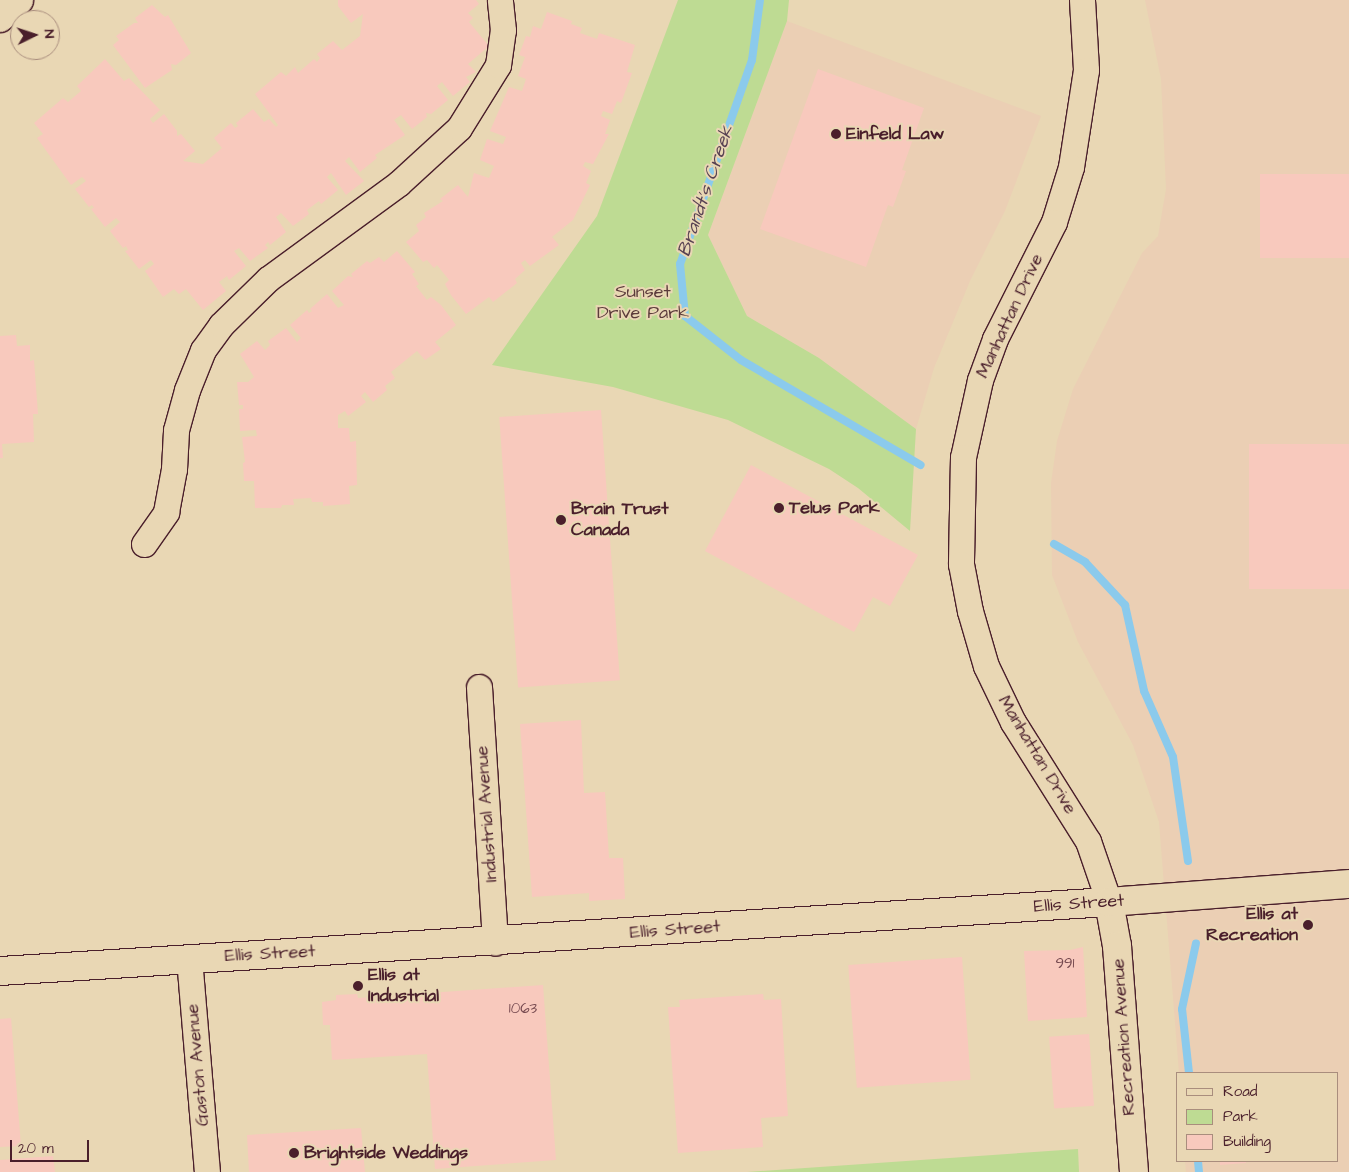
<!DOCTYPE html>
<style>
body{margin:0}
#map{position:relative;width:1349px;height:1172px;overflow:hidden;background:#e9d7b4;font-family:"Architects Daughter",sans-serif}
div>[style]{position:absolute}
.built>*{inset:0;background:#ebcfb4}
.green>*{inset:0;background:#bedb93}
.stream>*{height:8px;margin:-4px;padding:0 4px;transform-origin:4px;border-radius:4px;background:#8bcaec}
.building>*{inset:0;background:#f8c9bd;transform-origin:0 0}
.roads{filter:drop-shadow(1px 0 #4a1f2b) drop-shadow(-1px 0 #4a1f2b) drop-shadow(0 1px #4a1f2b) drop-shadow(0 -1px #4a1f2b)}
.street>*{height:25px;margin:-12.5px;padding:0 12.5px;transform-origin:12.5px;border-radius:12.5px;background:#e9d7b4}
.secondary>*{height:28px;margin:-14px;padding:0 14px;transform-origin:14px;border-radius:14px;background:#e9d7b4}
.dots>*{width:14px;height:14px;translate:-50% -50%;box-sizing:border-box;border:2px solid #e9d7b4;border-radius:50%}
span{translate:-50% -50%;white-space:nowrap;text-align:center;line-height:1.15;-webkit-text-stroke:4px #e9d7b4;paint-order:stroke}
.number-label{font-size:15px;color:#764a50}
.number-label span{-webkit-text-stroke-width:0}
.poi-label{font-size:18px;color:#4a1f2b;font-weight:700}
.left{translate:0 -50%;text-align:left}
.right{translate:-100% -50%;text-align:right}
.park-label{font-size:18px;color:#5b3b3b}
.street-label{font-size:18px;color:#4a1f2b}
.water-label{font-size:19px;color:#574152;font-style:italic}
.legend{position:absolute;left:1176px;top:1072px;width:162px;height:90px;box-sizing:border-box;background:#e9d7b4;border:1px solid #a98d7d;margin:0;padding:6px 9px;list-style:none;font-size:15px;color:#4a1f2b}
.legend li{display:flex;align-items:center;gap:10px;height:25px}
.legend b{width:25px;border:1px solid #a98d7d}
.north{position:absolute;left:10px;top:10px;width:50px;height:50px;box-sizing:border-box;background:#e9d7b4;border:1px solid #a98d7d;border-radius:50%;rotate:86deg;font-size:14px;font-weight:700;line-height:20px;text-align:center;color:#4a1f2b}
.north::after{content:'';display:block;margin:auto;width:18px;height:22px;background:#4a1f2b;clip-path:polygon(50% 0,100% 100%,50% 72%,0 100%)}
.scale{position:absolute;left:10px;top:1140px;width:79px;height:22px;box-sizing:border-box;border:2px solid #4a1f2b;border-top:0;padding-left:6px;font-size:15px;line-height:18px;white-space:nowrap;color:#4a1f2b;-webkit-text-stroke:4px #e9d7b4;paint-order:stroke}
</style>
<div id="map">
<div class="built">
<div style="clip-path:polygon(1145px 0,1349px 0,1349px 1172px,1186px 1172px,1185px 1161px,1338px 1161px,1338px 1073px,1179px 1073px,1159px 822px,1133px 745px,1078px 642px,1052px 575px,1051px 483px,1057px 441px,1073px 389px,1142px 253px,1158px 236px,1166px 189px,1161px 79px)"></div>
<div style="clip-path:polygon(787px 21px,1041px 116px,1005px 211px,970px 281px,934px 368px,916px 429px,819px 358px,747px 316px,708px 235px)"></div>
</div>
<div class="green">
<div style="clip-path:polygon(678px 0,789px 0,787px 21px,708px 235px,747px 316px,819px 358px,916px 429px,910px 531px,858px 488px,829px 469px,728px 420px,613px 387px,492px 365px,597px 216px)"></div>
<div style="clip-path:polygon(1078px 1149px,1079px 1172px,747px 1172px)"></div>
</div>
<div class="stream">
<div style="left:760px;top:0;width:61px;rotate:97.6deg"></div>
<div style="left:752px;top:60px;width:216px;rotate:109.4deg"></div>
<div style="left:680px;top:264px;width:52px;rotate:84.5deg"></div>
<div style="left:685px;top:316px;width:71px;rotate:38.2deg"></div>
<div style="left:741px;top:360px;width:208px;rotate:30.3deg"></div>
<div style="left:1054px;top:544px;width:36px;rotate:30deg"></div>
<div style="left:1085px;top:562px;width:59px;rotate:47.1deg"></div>
<div style="left:1125px;top:605px;width:88px;rotate:77.5deg"></div>
<div style="left:1144px;top:691px;width:72px;rotate:66.3deg"></div>
<div style="left:1173px;top:757px;width:105px;rotate:81.8deg"></div>
<div style="left:1189px;top:1073px;width:64px;rotate:-96.2deg"></div>
<div style="left:1182px;top:1009px;width:67px;rotate:-78deg"></div>
<div style="left:1198px;top:1161px;width:11px;rotate:85deg"></div>
</div>
<div class="building">
<div style="clip-path:polygon(333px 0,476px 0,479px 4px,468px 13px,473px 18px,469px 22px,489px 46px,468px 64px,476px 72px,466px 77px,470px 82px,453px 96px,442px 82px,437px 86px,448px 100px,431px 114px,426px 113px,427px 117px,412px 129px,401px 115px,394px 120px,405px 135px,375px 155px,377px 158px,360px 172px,349px 157px,345px 161px,364px 181px,346px 195px,331px 173px,327px 177px,338px 190px,321px 204px,319px 201px,307px 210px,309px 214px,293px 226px,281px 213px,276px 217px,286px 232px,270px 245px,268px 242px,265px 245px,268px 248px,250px 261px,239px 248px,234px 251px,246px 266px,229px 280px,227px 276px,219px 282px,226px 291px,203px 310px,186px 289px,179px 294px,174px 289px,163px 297px,145px 271px,154px 264px,151px 260px,139px 269px,125px 251px,128px 250px,126px 246px,123px 248px,110px 231px,120px 222px,116px 218px,105px 227px,91px 209px,94px 208px,92px 205px,89px 207px,75px 189px,86px 181px,82px 177px,71px 185px,37px 138px,43px 134px,34px 123px,63px 98px,68px 102px,81px 91px,77px 86px,105px 59px,124px 81px,129px 78px,160px 110px,150px 119px,153px 123px,164px 114px,177px 131px,177px 136px,181px 134px,195px 151px,183px 161px,203px 164px,222px 148px,214px 138px,231px 123px,235px 128px,238px 126px,236px 123px,253px 109px,264px 122px,269px 119px,276px 127px,278px 125px,255px 94px,281px 72px,286px 76px,295px 67px,298px 73px,314px 59px,317px 62px,320px 58px,317px 54px,333px 41px,342px 50px,360px 36px,363px 14px,351px 23px,338px 6px,338px 0)"></div>
<div style="clip-path:polygon(152px 5px,165px 17px,168px 15px,191px 53px,176px 65px,171px 64px,172px 70px,145px 88px,113px 45px,119px 40px,116px 36px,134px 23px,138px 23px,135px 18px)"></div>
<div style="clip-path:polygon(547px 12px,572px 21px,571px 24px,582px 28px,580px 33px,597px 39px,599px 33px,635px 45px,627px 72px,632px 73px,621px 103px,617px 101px,612px 114px,603px 111px,601px 116px,610px 120px,605px 134px,609px 134px,593px 164px,585px 162px,583px 166px,591px 171px,586px 183px,590px 185px,573px 220px,552px 237px,559px 245px,530px 266px,525px 260px,521px 263px,525px 270px,515px 279px,517px 283px,493px 302px,489px 297px,466px 314px,451px 295px,445px 284px,449px 280px,437px 265px,434px 268px,427px 260px,423px 262px,406px 242px,419px 231px,416px 225px,426px 217px,424px 213px,443px 201px,440px 199px,458px 185px,468px 197px,474px 173px,489px 178px,494px 166px,480px 160px,487px 139px,503px 144px,506px 137px,490px 131px,509px 87px,522px 91px,526px 79px,518px 76px,525px 57px,519px 55px,526px 36px,530px 37px,533px 26px,541px 29px)"></div>
<div style="clip-path:polygon(818px 69px,924px 108px,902px 170px,906px 171px,893px 207px,888px 205px,866px 267px,760px 229px)"></div>
<div style="left:1349px;top:174px;width:84px;height:89px;rotate:90deg"></div>
<div style="clip-path:polygon(397px 251px,415px 272px,412px 274px,419px 284px,416px 286px,427px 300px,431px 297px,441px 305px,456px 325px,435px 342px,441px 349px,425px 360px,417px 351px,391px 372px,395px 378px,385px 386px,387px 390px,373px 402px,365px 392px,361px 396px,366px 402px,348px 416px,345px 411px,338px 415px,338px 428px,349px 428px,350px 442px,356px 441px,357px 485px,349px 486px,350px 504px,323px 506px,323px 502px,312px 502px,311px 498px,293px 499px,294px 505px,282px 505px,281px 508px,255px 508px,254px 481px,244px 481px,243px 463px,245px 462px,242px 437px,257px 436px,256px 430px,240px 431px,239px 409px,243px 409px,243px 405px,239px 405px,237px 382px,248px 382px,254px 377px,240px 354px,257px 341px,265px 350px,270px 345px,268px 341px,286px 328px,297px 342px,301px 338px,290px 325px,307px 310px,309px 313px,312px 311px,310px 309px,327px 294px,338px 308px,344px 305px,332px 291px,348px 276px,353px 277px,351px 274px,367px 261px,370px 263px,379px 257px,384px 262px)"></div>
<div style="clip-path:polygon(16px 335px,17px 346px,30px 345px,30px 361px,34px 360px,38px 414px,33px 414px,34px 442px,2px 444px,3px 458px,0 458px,0 336px)"></div>
<div style="left:601px;top:410px;width:271px;height:102px;rotate:86deg"></div>
<div style="left:1349px;top:444px;width:145px;height:100px;rotate:90deg"></div>
<div style="clip-path:polygon(751px 465px,918px 555px,890px 606px,873px 597px,854px 632px,705px 551px)"></div>
<div style="clip-path:polygon(581px 720px,584px 793px,605px 792px,609px 858px,623px 858px,625px 899px,589px 901px,589px 893px,532px 897px,520px 724px)"></div>
<div style="clip-path:polygon(1083px 947px,1087px 1017px,1028px 1021px,1024px 951px,1070px 950px)"></div>
<div style="left:962px;top:957px;width:123px;height:114px;rotate:86deg"></div>
<div style="clip-path:polygon(543px 985px,556px 1160px,435px 1169px,427px 1054px,332px 1060px,330px 1025px,323px 1025px,322px 1002px,336px 1000px,336px 995px,357px 994px,358px 998px)"></div>
<div style="clip-path:polygon(763px 994px,764px 1000px,781px 999px,788px 1116px,761px 1118px,763px 1147px,678px 1153px,668px 1007px,680px 1007px,679px 1000px)"></div>
<div style="clip-path:polygon(11px 1018px,21px 1146px,0 1147px,0 1019px)"></div>
<div style="left:1089px;top:1034px;width:72px;height:40px;rotate:86deg"></div>
<div style="clip-path:polygon(361px 1128px,365px 1172px,249px 1172px,247px 1135px)"></div>
<div style="clip-path:polygon(53px 1156px,55px 1172px,0 1172px,0 1160px)"></div>
<div style="clip-path:polygon(1220px 1161px,1246px 1161px,1246px 1163px,1220px 1165px)"></div>
</div>
<div class="roads">
<div class="street">
<div style="left:1082px;top:0;width:70px;rotate:86.7deg"></div>
<div style="left:1086px;top:70px;width:98px;rotate:98.8deg"></div>
<div style="left:1071px;top:167px;width:58px;rotate:107.2deg"></div>
<div style="left:1054px;top:222px;width:131px;rotate:116.8deg"></div>
<div style="left:995px;top:339px;width:44px;rotate:110.1deg"></div>
<div style="left:980px;top:380px;width:79px;rotate:102.4deg"></div>
<div style="left:963px;top:457px;width:107px;rotate:91.1deg"></div>
<div style="left:961px;top:564px;width:48px;rotate:79.2deg"></div>
<div style="left:970px;top:611px;width:57px;rotate:73.8deg"></div>
<div style="left:986px;top:666px;width:62px;rotate:64.3deg"></div>
<div style="left:1013px;top:722px;width:141px;rotate:57.8deg"></div>
<div style="left:1088px;top:841px;width:65px;rotate:71deg"></div>
<div style="left:144px;top:544px;width:39px;rotate:-55deg"></div>
<div style="left:166px;top:512px;width:44px;rotate:-79.5deg"></div>
<div style="left:174px;top:469px;width:39px;rotate:-87deg"></div>
<div style="left:176px;top:430px;width:41px;rotate:-74.6deg"></div>
<div style="left:187px;top:390px;width:43px;rotate:-68.2deg"></div>
<div style="left:203px;top:350px;width:31px;rotate:-54deg"></div>
<div style="left:221px;top:325px;width:66px;rotate:-44.4deg"></div>
<div style="left:268px;top:279px;width:162px;rotate:-36.2deg"></div>
<div style="left:399px;top:183px;width:81px;rotate:-42.5deg"></div>
<div style="left:459px;top:128px;width:74px;rotate:-58.2deg"></div>
<div style="left:498px;top:65px;width:35px;rotate:-82deg"></div>
<div style="left:503px;top:30px;width:30px;rotate:-96deg"></div>
<div style="left:479px;top:687px;width:256px;rotate:86.4deg"></div>
<div style="left:189px;top:958px;width:215px;rotate:85.2deg"></div>
</div>
<div class="secondary">
<div style="left:0;top:18px;width:26px;rotate:-43deg"></div>
<div style="left:1109px;top:902px;width:45px;rotate:79.7deg"></div>
<div style="left:1117px;top:946px;width:227px;rotate:85.7deg"></div>
<div style="left:0;top:971px;width:1111px;rotate:-3.56deg"></div>
<div style="left:1109px;top:902px;width:241px;rotate:-4.3deg"></div>
</div>
</div>
<div class="dots">
<div style="left:836px;top:134px;background:#4a1f2b"></div>
<div style="left:779px;top:508px;background:#4a1f2b"></div>
<div style="left:561px;top:520px;background:#4a1f2b"></div>
<div style="left:1308px;top:925px;background:#4a1f2b"></div>
<div style="left:358px;top:986px;background:#4a1f2b"></div>
<div style="left:294px;top:1153px;background:#4a1f2b"></div>
</div>
<div class="number-label">
<span style="left:1065px;top:964px">991</span>
<span style="left:523px;top:1009px">1063</span>
</div>
<div class="poi-label">
<span class="left" style="left:846px;top:134px">Einfeld Law</span>
<span class="left" style="left:789px;top:508px">Telus Park</span>
<span class="left" style="left:571px;top:520px">Brain Trust<br>Canada</span>
<span class="right" style="left:1298px;top:925px">Ellis at<br>Recreation</span>
<span class="left" style="left:368px;top:986px">Ellis at<br>Industrial</span>
<span class="left" style="left:304px;top:1153px">Brightside Weddings</span>
</div>
<div class="park-label">
<span style="left:643px;top:303px">Sunset<br>Drive Park</span>
</div>
<div class="street-label">
<span style="left:1010px;top:316px;rotate:-65deg">Manhattan Drive</span>
<span style="left:1037px;top:755px;rotate:59deg">Manhattan Drive</span>
<span style="left:487px;top:814px;rotate:-94deg">Industrial Avenue</span>
<span style="left:1079px;top:904px;rotate:-4deg">Ellis Street</span>
<span style="left:675px;top:930px;rotate:-4deg">Ellis Street</span>
<span style="left:270px;top:954px;rotate:-3deg">Ellis Street</span>
<span style="left:1124px;top:1037px;rotate:-94deg">Recreation Avenue</span>
<span style="left:198px;top:1065px;rotate:-95deg">Gaston Avenue</span>
</div>
<div class="water-label">
<span style="left:706px;top:191px;rotate:-71deg">Brandt's Creek</span>
</div>
<ul class="legend">
<li><b style="height:6px;background:#e9d7b4"></b>Road</li>
<li><b style="height:14px;background:#bedb93"></b>Park</li>
<li><b style="height:14px;background:#f8c9bd"></b>Building</li>
</ul>
<div class="north">N</div>
<div class="scale">20 m</div>
</div>
